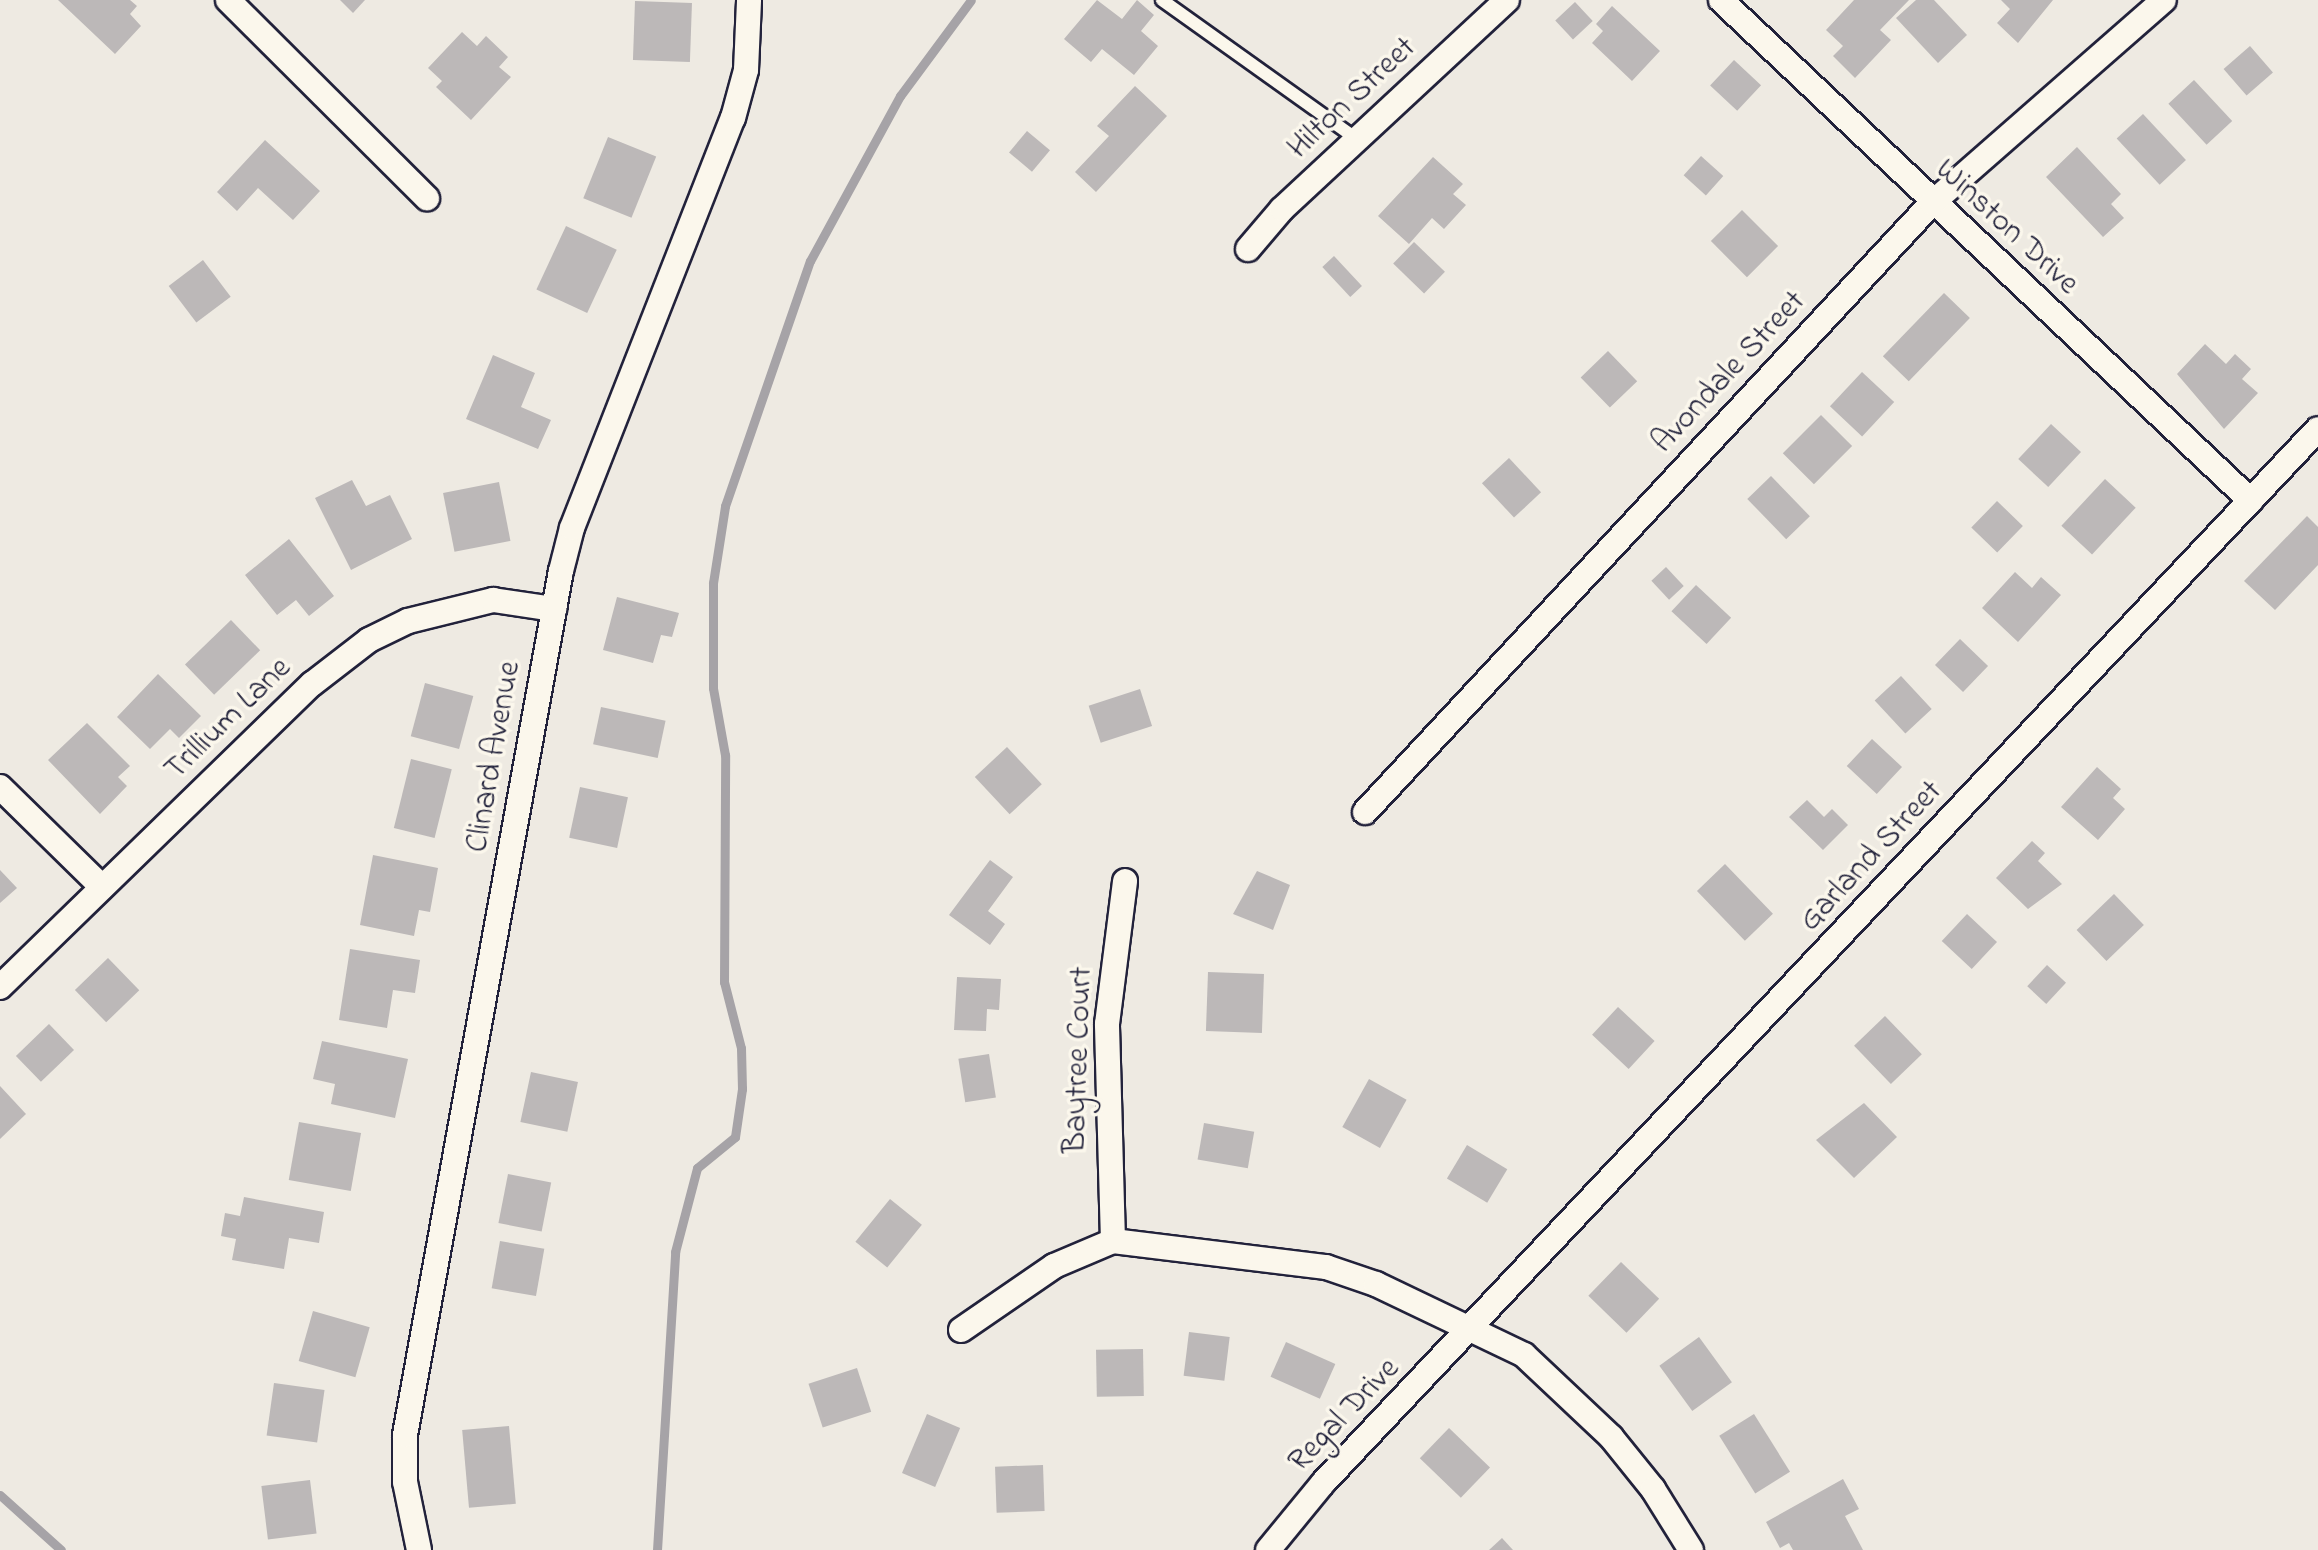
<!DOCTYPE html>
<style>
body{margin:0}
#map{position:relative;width:2318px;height:1550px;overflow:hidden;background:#eeeae2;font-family:"Indie Flower",sans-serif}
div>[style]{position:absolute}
.stream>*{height:9px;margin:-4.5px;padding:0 4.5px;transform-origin:4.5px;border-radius:4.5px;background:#a6a3a7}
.building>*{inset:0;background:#bcb8b8;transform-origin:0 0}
.roads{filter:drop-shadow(2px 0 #22223b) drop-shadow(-2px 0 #22223b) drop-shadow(0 2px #22223b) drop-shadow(0 -2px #22223b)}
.lane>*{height:12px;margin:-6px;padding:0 6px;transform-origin:6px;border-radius:6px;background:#fbf7ec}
.street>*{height:24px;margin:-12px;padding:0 12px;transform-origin:12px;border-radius:12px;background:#fbf7ec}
span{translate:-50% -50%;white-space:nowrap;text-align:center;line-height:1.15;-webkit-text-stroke:7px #fbf7ec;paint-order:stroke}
.street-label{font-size:32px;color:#22223b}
</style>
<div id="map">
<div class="stream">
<div style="left:0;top:1495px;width:82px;rotate:42deg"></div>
<div style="left:657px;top:1550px;width:299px;rotate:-86.5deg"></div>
<div style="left:675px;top:1252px;width:87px;rotate:-75.3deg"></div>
<div style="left:697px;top:1168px;width:49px;rotate:-39.2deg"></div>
<div style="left:735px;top:1137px;width:49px;rotate:-81.7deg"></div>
<div style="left:742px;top:1089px;width:41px;rotate:-91.4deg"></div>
<div style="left:741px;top:1048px;width:68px;rotate:-104.4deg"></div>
<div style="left:724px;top:982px;width:227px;rotate:-89.7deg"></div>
<div style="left:725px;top:755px;width:68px;rotate:-100.2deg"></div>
<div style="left:713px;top:688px;width:105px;rotate:-90deg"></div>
<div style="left:713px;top:583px;width:78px;rotate:-81.1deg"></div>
<div style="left:725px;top:506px;width:259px;rotate:-70.9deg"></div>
<div style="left:810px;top:261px;width:188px;rotate:-61.4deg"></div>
<div style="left:900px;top:96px;width:119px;rotate:-53.5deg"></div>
</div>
<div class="building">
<div style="clip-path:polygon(58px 0,130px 0,137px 6px,130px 14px,141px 26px,115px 54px)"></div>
<div style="clip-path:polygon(340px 0,365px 0,353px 13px)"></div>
<div style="clip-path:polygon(1097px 0,1122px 19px,1137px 0,1154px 15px,1141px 31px,1158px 46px,1134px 75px,1102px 49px,1091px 62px,1064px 39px)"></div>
<div style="clip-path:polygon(1854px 0,1909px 0,1880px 30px,1891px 40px,1855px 78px,1833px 56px,1843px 46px,1826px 30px)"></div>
<div style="clip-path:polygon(1916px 0,1934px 0,1967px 35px,1938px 63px,1896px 18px)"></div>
<div style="clip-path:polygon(2001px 0,2053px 0,2018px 43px,1997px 23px,2010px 9px)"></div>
<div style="left:635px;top:1px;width:57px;height:59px;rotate:2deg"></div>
<div style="left:1575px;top:2px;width:26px;height:27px;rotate:47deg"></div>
<div style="clip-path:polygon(1612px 6px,1660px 51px,1632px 81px,1592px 43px,1603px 31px,1596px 24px)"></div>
<div style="clip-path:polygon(462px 32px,477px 46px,486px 36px,508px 57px,499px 67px,511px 77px,471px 120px,436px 87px,442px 81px,428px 68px)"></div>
<div style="left:2250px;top:46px;width:35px;height:35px;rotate:49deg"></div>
<div style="left:1734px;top:60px;width:37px;height:35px;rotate:43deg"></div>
<div style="left:2194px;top:80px;width:56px;height:35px;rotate:47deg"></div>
<div style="clip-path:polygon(1135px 86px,1167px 116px,1096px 192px,1075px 172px,1109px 136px,1097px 126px)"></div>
<div style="left:2143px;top:114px;width:63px;height:36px;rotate:47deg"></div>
<div style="left:1027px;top:131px;width:30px;height:28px;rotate:40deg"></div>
<div style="left:608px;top:137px;width:52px;height:66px;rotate:22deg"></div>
<div style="clip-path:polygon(265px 140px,320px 191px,293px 220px,258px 188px,237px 211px,217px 192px)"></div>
<div style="clip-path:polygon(2077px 147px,2121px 194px,2111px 204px,2124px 218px,2103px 237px,2046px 177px)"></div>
<div style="left:1701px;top:156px;width:30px;height:26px;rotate:42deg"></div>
<div style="clip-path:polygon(1433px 157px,1463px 184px,1453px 194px,1466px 205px,1444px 229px,1432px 218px,1409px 244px,1378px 216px)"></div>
<div style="left:1742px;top:210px;width:51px;height:44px;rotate:45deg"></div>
<div style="left:566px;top:226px;width:56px;height:70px;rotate:25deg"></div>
<div style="left:1414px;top:242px;width:43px;height:30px;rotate:44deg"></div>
<div style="left:1334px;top:256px;width:41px;height:16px;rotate:47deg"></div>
<div style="left:203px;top:260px;width:46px;height:43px;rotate:53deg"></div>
<div style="left:1944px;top:293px;width:36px;height:88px;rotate:44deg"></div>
<div style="clip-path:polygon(2205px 344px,2226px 364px,2235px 354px,2251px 369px,2242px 379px,2258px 393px,2224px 429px,2177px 374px)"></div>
<div style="left:1608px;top:351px;width:42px;height:38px;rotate:46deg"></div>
<div style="clip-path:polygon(493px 355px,535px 373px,521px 407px,551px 420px,538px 449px,466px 419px)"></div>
<div style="left:1862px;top:372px;width:44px;height:47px;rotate:43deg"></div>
<div style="left:1821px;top:415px;width:44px;height:54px;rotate:45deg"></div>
<div style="left:2051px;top:424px;width:41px;height:48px;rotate:43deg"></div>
<div style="left:1509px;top:458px;width:47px;height:37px;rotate:47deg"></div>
<div style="left:1771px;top:476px;width:56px;height:33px;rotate:46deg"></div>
<div style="left:2105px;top:479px;width:42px;height:64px;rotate:43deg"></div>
<div style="clip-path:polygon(352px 480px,366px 506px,390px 495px,412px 539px,351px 570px,315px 498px)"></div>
<div style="left:499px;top:482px;width:60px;height:57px;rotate:79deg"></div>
<div style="left:1997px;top:501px;width:36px;height:37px;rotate:44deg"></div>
<div style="clip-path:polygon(2307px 516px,2318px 527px,2318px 565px,2275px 610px,2244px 581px)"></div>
<div style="clip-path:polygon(289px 539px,334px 596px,309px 616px,296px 600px,277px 615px,245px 575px)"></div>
<div style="left:1666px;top:567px;width:26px;height:20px;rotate:47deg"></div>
<div style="clip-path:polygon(2015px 572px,2032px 588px,2041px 577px,2061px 595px,2018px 642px,1982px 608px)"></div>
<div style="left:1696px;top:585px;width:48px;height:36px;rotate:43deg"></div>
<div style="clip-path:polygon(617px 597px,679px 613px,672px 637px,661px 635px,653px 663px,603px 650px)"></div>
<div style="left:231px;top:620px;width:42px;height:64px;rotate:46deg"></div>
<div style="left:1960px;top:639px;width:39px;height:36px;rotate:44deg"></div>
<div style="clip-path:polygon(158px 674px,201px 716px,179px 738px,170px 729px,150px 749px,117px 717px)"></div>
<div style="left:1901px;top:676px;width:45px;height:36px;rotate:47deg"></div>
<div style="left:425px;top:683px;width:50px;height:55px;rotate:15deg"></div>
<div style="left:1140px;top:689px;width:39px;height:54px;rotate:72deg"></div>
<div style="left:601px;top:707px;width:66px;height:38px;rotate:12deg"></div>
<div style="clip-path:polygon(87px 723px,130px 766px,118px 777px,127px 786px,100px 814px,48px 760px)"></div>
<div style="left:1872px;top:739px;width:41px;height:37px;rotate:43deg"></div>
<div style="left:1007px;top:747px;width:51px;height:44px;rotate:47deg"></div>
<div style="left:411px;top:759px;width:42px;height:71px;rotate:14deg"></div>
<div style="clip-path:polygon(2097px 767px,2121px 789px,2113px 798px,2125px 809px,2098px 840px,2061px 807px)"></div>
<div style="left:580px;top:787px;width:49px;height:52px;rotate:12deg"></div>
<div style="clip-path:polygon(1807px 800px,1824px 817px,1832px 809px,1848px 825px,1823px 850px,1789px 817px)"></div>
<div style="clip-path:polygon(2032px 841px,2045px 853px,2038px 861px,2062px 884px,2028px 909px,1996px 878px)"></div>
<div style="clip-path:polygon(373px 855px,438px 868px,430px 912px,419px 910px,414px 936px,360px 925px)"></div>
<div style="clip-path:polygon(990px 860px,1013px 877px,988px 911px,1005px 924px,990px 945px,949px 915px)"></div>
<div style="left:1725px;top:864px;width:69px;height:39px;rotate:46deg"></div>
<div style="clip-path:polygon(0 870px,17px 888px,0 903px)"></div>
<div style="clip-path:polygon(1257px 871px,1290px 885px,1273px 930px,1233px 914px)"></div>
<div style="left:2114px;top:894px;width:43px;height:52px;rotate:46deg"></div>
<div style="left:1967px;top:914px;width:41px;height:37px;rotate:43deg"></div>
<div style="clip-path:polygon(350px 949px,420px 960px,415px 993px,393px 990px,387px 1028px,339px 1020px)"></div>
<div style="left:108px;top:958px;width:45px;height:46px;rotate:46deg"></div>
<div style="left:2047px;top:965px;width:26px;height:29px;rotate:43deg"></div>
<div style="left:1208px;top:972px;width:56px;height:59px;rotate:2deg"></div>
<div style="clip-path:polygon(957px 977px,1001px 979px,999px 1010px,987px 1009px,986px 1031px,954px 1030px)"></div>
<div style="left:1618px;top:1007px;width:50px;height:38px;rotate:43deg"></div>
<div style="left:1885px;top:1016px;width:53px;height:43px;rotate:46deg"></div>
<div style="left:49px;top:1024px;width:36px;height:46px;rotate:46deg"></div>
<div style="clip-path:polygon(322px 1041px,408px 1059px,395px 1118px,331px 1104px,335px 1084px,313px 1079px)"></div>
<div style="left:989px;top:1054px;width:44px;height:31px;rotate:81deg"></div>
<div style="left:531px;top:1072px;width:48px;height:51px;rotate:12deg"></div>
<div style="left:1369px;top:1079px;width:43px;height:55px;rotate:29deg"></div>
<div style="clip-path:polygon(0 1086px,26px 1114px,0 1139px)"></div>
<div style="clip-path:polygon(1864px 1103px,1897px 1137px,1854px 1178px,1816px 1140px)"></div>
<div style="left:299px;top:1122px;width:63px;height:59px;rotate:10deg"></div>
<div style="left:1204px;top:1123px;width:51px;height:37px;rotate:10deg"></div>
<div style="left:1467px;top:1145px;width:47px;height:39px;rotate:31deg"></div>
<div style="left:508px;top:1174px;width:44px;height:50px;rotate:11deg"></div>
<div style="clip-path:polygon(244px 1197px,324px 1212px,319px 1243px,289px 1238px,284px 1269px,232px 1260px,236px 1239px,221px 1236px,225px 1213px,240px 1216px)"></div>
<div style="left:890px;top:1199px;width:41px;height:55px;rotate:39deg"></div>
<div style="left:500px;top:1241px;width:45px;height:48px;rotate:10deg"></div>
<div style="left:1621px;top:1262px;width:53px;height:47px;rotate:44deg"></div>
<div style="left:313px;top:1311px;width:59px;height:52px;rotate:16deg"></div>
<div style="left:1189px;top:1332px;width:41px;height:44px;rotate:7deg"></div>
<div style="left:1699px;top:1337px;width:56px;height:49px;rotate:54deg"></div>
<div style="left:1286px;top:1342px;width:54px;height:38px;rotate:24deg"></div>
<div style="left:1143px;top:1349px;width:47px;height:47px;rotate:89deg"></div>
<div style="left:857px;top:1368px;width:46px;height:51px;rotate:72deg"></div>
<div style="left:274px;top:1383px;width:51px;height:53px;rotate:8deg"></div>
<div style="left:927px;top:1414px;width:36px;height:64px;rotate:23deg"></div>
<div style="left:1754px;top:1414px;width:68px;height:41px;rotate:58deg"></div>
<div style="left:509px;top:1426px;width:78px;height:47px;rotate:85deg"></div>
<div style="left:1449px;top:1428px;width:57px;height:42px;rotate:44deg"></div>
<div style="left:1043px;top:1465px;width:46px;height:48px;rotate:88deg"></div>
<div style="clip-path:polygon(1843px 1479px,1859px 1509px,1845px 1516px,1863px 1550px,1793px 1550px,1789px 1543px,1780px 1548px,1766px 1522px)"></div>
<div style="left:310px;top:1480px;width:54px;height:49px;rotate:83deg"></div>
<div style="clip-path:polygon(1502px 1538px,1513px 1550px,1489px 1550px)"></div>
</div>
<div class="roads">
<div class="lane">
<div style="left:1162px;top:0;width:239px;rotate:35.5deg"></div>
</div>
<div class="street">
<div style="left:228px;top:0;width:281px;rotate:44.9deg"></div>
<div style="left:1721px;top:0;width:729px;rotate:43.39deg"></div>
<div style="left:1248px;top:249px;width:52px;rotate:-49.6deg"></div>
<div style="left:1282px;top:209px;width:307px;rotate:-42.9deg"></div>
<div style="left:0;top:787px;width:143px;rotate:44.4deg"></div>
<div style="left:1365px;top:812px;width:832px;rotate:-47.05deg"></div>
<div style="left:1932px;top:203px;width:308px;rotate:-41.2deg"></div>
<div style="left:0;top:987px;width:435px;rotate:-44.2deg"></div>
<div style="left:312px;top:684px;width:72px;rotate:-37.7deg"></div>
<div style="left:369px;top:640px;width:43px;rotate:-26deg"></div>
<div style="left:408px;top:621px;width:88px;rotate:-13.9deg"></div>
<div style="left:493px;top:600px;width:62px;rotate:8.4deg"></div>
<div style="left:1113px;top:1241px;width:217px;rotate:-91.6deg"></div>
<div style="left:1107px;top:1024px;width:144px;rotate:-82.8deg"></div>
<div style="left:961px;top:1330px;width:113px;rotate:-34.5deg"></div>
<div style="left:1054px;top:1266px;width:64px;rotate:-23deg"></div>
<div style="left:1113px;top:1241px;width:215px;rotate:7deg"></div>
<div style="left:1326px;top:1267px;width:53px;rotate:18.8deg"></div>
<div style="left:1376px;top:1284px;width:164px;rotate:25.6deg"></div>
<div style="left:1524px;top:1355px;width:120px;rotate:43.3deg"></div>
<div style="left:1611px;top:1437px;width:67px;rotate:51.1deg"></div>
<div style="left:1653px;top:1489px;width:72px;rotate:58.1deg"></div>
<div style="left:419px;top:1550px;width:69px;rotate:-101.6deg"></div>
<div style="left:405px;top:1482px;width:47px;rotate:-90deg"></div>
<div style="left:405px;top:1435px;width:878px;rotate:-79.77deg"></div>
<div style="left:561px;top:571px;width:44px;rotate:-75.7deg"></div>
<div style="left:572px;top:528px;width:440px;rotate:-68.6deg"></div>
<div style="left:733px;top:118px;width:50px;rotate:-74.8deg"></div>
<div style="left:746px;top:70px;width:70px;rotate:-87.5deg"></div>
<div style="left:1268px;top:1550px;width:87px;rotate:-50.6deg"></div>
<div style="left:1323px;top:1483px;width:1449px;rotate:-46.65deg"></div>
</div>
</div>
<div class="street-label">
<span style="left:1353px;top:99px;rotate:-43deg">Hilton Street</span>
<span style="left:2006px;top:228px;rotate:43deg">Winston Drive</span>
<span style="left:1730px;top:373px;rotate:-47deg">Avondale Street</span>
<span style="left:229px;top:720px;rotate:-44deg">Trillium Lane</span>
<span style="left:495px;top:757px;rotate:-80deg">Clinard Avenue</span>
<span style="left:1872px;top:857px;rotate:-47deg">Garland Street</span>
<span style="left:1080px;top:1060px;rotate:-88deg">Baytree Court</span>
<span style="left:1345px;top:1416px;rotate:-46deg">Regal Drive</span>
</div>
</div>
